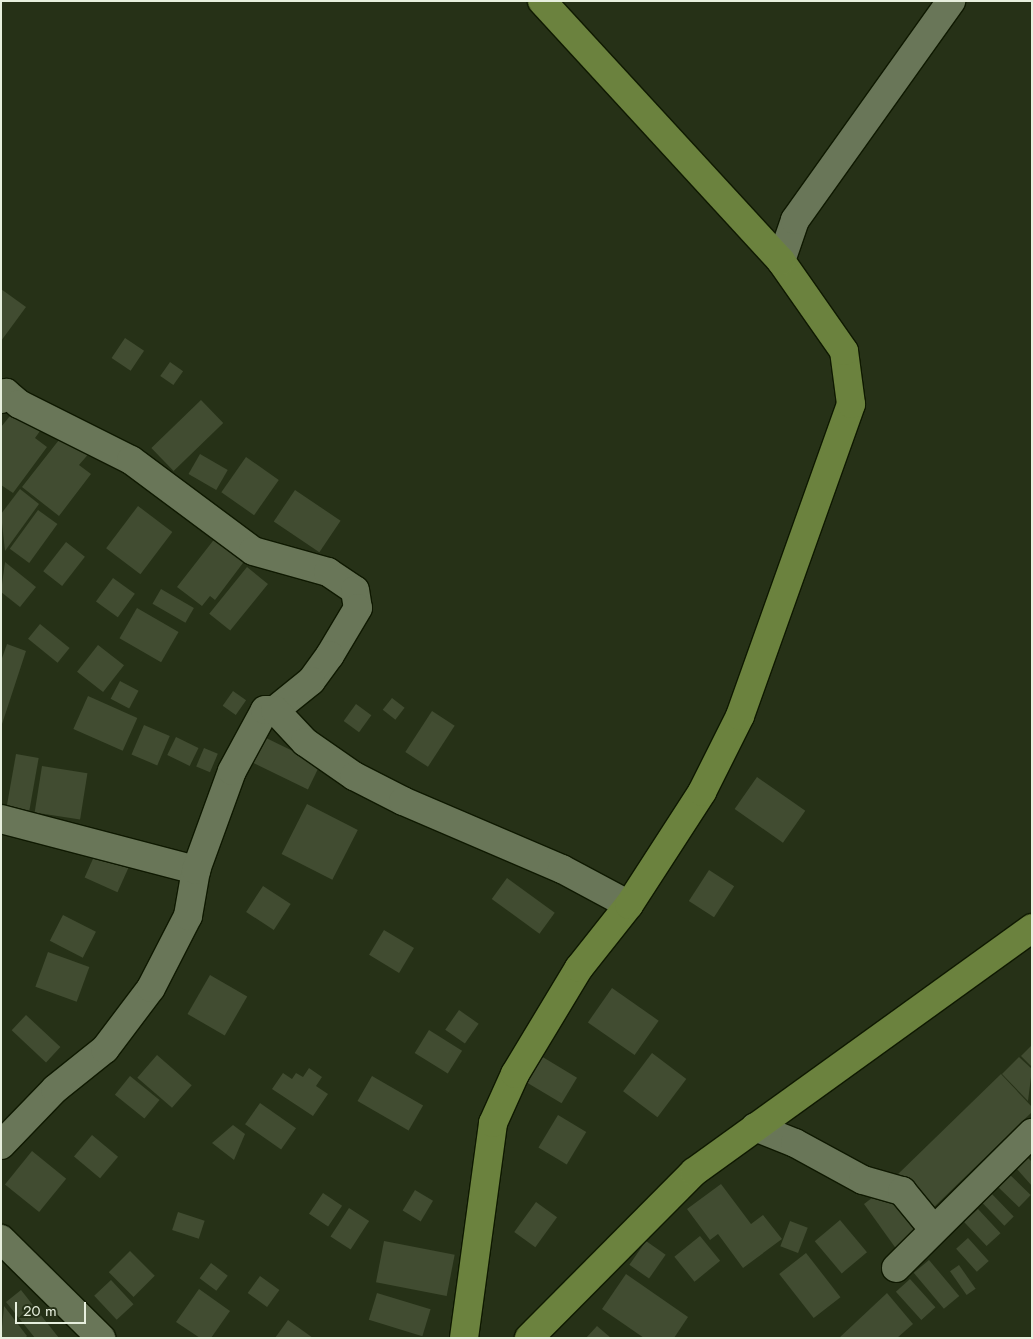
<!DOCTYPE html>
<style>
body{margin:0}
#map{position:relative;width:1033px;height:1339px;overflow:hidden;background:#263117;font-family:Jost,sans-serif}
div>[style]{position:absolute}
.building>*{inset:0;background:#414c31;transform-origin:0 0}
.roads{filter:drop-shadow(1px 0 #0f1901) drop-shadow(-1px 0 #0f1901) drop-shadow(0 1px #0f1901) drop-shadow(0 -1px #0f1901)}
.street>*{height:28px;margin:-14px;padding:0 14px;transform-origin:14px;border-radius:14px;background:#697658}
.secondary>*{height:28px;margin:-14px;padding:0 14px;transform-origin:14px;border-radius:14px;background:#6b823e}
span{translate:-50% -50%;white-space:nowrap;text-align:center;line-height:1.15;-webkit-text-stroke:5px #263117;paint-order:stroke}
.frame{position:absolute;inset:0;border:2px solid #e7efde;pointer-events:none}
.scale{position:absolute;left:15px;top:1302px;width:71px;height:22px;box-sizing:border-box;border:2px solid #e7efde;border-top:0;padding-left:6px;font-size:15px;line-height:18px;white-space:nowrap;color:#e7efde;-webkit-text-stroke:4px #263117;paint-order:stroke}
</style>
<div id="map">
<div class="building">
<div style="clip-path:polygon(1px 289px,26px 307px,1px 341px)"></div>
<div style="left:125px;top:338px;width:23px;height:24px;rotate:34deg"></div>
<div style="left:170px;top:362px;width:16px;height:17px;rotate:35deg"></div>
<div style="left:201px;top:400px;width:32px;height:69px;rotate:46deg"></div>
<div style="clip-path:polygon(14px 411px,40px 431px,35px 438px,47px 447px,13px 493px,1px 485px,1px 427px)"></div>
<div style="clip-path:polygon(66px 431px,91px 451px,79px 465px,91px 474px,59px 516px,22px 487px)"></div>
<div style="left:200px;top:454px;width:32px;height:23px;rotate:30deg"></div>
<div style="left:246px;top:457px;width:40px;height:43px;rotate:35deg"></div>
<div style="clip-path:polygon(20px 489px,39px 504px,5px 551px,1px 514px)"></div>
<div style="left:295px;top:490px;width:55px;height:38px;rotate:34deg"></div>
<div style="left:138px;top:506px;width:43px;height:53px;rotate:37deg"></div>
<div style="left:38px;top:510px;width:24px;height:48px;rotate:36deg"></div>
<div style="clip-path:polygon(216px 537px,246px 559px,215px 600px,210px 596px,202px 606px,177px 587px)"></div>
<div style="left:66px;top:542px;width:24px;height:37px;rotate:38deg"></div>
<div style="clip-path:polygon(5px 562px,36px 587px,20px 607px,1px 592px)"></div>
<div style="left:247px;top:567px;width:27px;height:60px;rotate:39deg"></div>
<div style="left:113px;top:578px;width:27px;height:29px;rotate:36deg"></div>
<div style="left:161px;top:589px;width:38px;height:17px;rotate:30deg"></div>
<div style="left:137px;top:608px;width:48px;height:35px;rotate:30deg"></div>
<div style="left:40px;top:624px;width:38px;height:19px;rotate:39deg"></div>
<div style="clip-path:polygon(7px 644px,26px 651px,2px 724px,1px 661px)"></div>
<div style="left:98px;top:645px;width:33px;height:34px;rotate:38deg"></div>
<div style="left:120px;top:681px;width:21px;height:20px;rotate:28deg"></div>
<div style="left:233px;top:691px;width:16px;height:18px;rotate:35deg"></div>
<div style="left:88px;top:696px;width:54px;height:36px;rotate:24deg"></div>
<div style="left:392px;top:698px;width:16px;height:15px;rotate:38deg"></div>
<div style="left:356px;top:704px;width:19px;height:21px;rotate:36deg"></div>
<div style="left:432px;top:711px;width:27px;height:49px;rotate:33deg"></div>
<div style="left:144px;top:725px;width:28px;height:32px;rotate:23deg"></div>
<div style="left:260px;top:735px;width:67px;height:28px;rotate:26deg"></div>
<div style="left:176px;top:737px;width:25px;height:20px;rotate:26deg"></div>
<div style="left:204px;top:748px;width:15px;height:20px;rotate:23deg"></div>
<div style="left:16px;top:754px;width:23px;height:59px;rotate:10deg"></div>
<div style="left:42px;top:766px;width:46px;height:47px;rotate:9deg"></div>
<div style="left:757px;top:777px;width:59px;height:39px;rotate:35deg"></div>
<div style="left:307px;top:804px;width:57px;height:56px;rotate:27deg"></div>
<div style="left:96px;top:852px;width:36px;height:28px;rotate:24deg"></div>
<div style="left:709px;top:870px;width:30px;height:37px;rotate:33deg"></div>
<div style="left:507px;top:878px;width:59px;height:26px;rotate:36deg"></div>
<div style="left:263px;top:886px;width:33px;height:31px;rotate:33deg"></div>
<div style="left:63px;top:915px;width:37px;height:29px;rotate:27deg"></div>
<div style="left:384px;top:930px;width:35px;height:29px;rotate:31deg"></div>
<div style="left:48px;top:952px;width:44px;height:37px;rotate:20deg"></div>
<div style="left:210px;top:975px;width:43px;height:45px;rotate:30deg"></div>
<div style="left:612px;top:988px;width:57px;height:42px;rotate:35deg"></div>
<div style="left:459px;top:1010px;width:24px;height:24px;rotate:35deg"></div>
<div style="left:26px;top:1015px;width:47px;height:21px;rotate:43deg"></div>
<div style="left:429px;top:1030px;width:39px;height:27px;rotate:32deg"></div>
<div style="clip-path:polygon(1032px 1045px,1032px 1067px,1021px 1056px)"></div>
<div style="left:652px;top:1053px;width:43px;height:48px;rotate:37deg"></div>
<div style="left:157px;top:1055px;width:46px;height:30px;rotate:41deg"></div>
<div style="left:541px;top:1056px;width:42px;height:30px;rotate:31deg"></div>
<div style="clip-path:polygon(1019px 1057px,1032px 1069px,1028px 1101px,1002px 1074px)"></div>
<div style="clip-path:polygon(309px 1068px,322px 1077px,316px 1086px,328px 1094px,313px 1116px,272px 1089px,283px 1073px,292px 1079px,296px 1073px,303px 1077px)"></div>
<div style="clip-path:polygon(1001px 1074px,1032px 1107px,1032px 1112px,929px 1212px,895px 1177px)"></div>
<div style="left:130px;top:1076px;width:38px;height:24px;rotate:39deg"></div>
<div style="left:372px;top:1076px;width:59px;height:29px;rotate:30deg"></div>
<div style="left:260px;top:1103px;width:44px;height:26px;rotate:35deg"></div>
<div style="left:558px;top:1115px;width:33px;height:38px;rotate:31deg"></div>
<div style="clip-path:polygon(233px 1125px,245px 1134px,234px 1160px,212px 1143px)"></div>
<div style="left:92px;top:1135px;width:34px;height:28px;rotate:40deg"></div>
<div style="left:32px;top:1151px;width:44px;height:43px;rotate:39deg"></div>
<div style="clip-path:polygon(1027px 1157px,1032px 1162px,1032px 1186px,1015px 1167px)"></div>
<div style="left:1007px;top:1172px;width:33px;height:17px;rotate:44deg"></div>
<div style="clip-path:polygon(721px 1184px,751px 1224px,763px 1215px,782px 1239px,743px 1268px,718px 1234px,710px 1240px,687px 1209px)"></div>
<div style="left:415px;top:1190px;width:21px;height:24px;rotate:31deg"></div>
<div style="left:988px;top:1190px;width:37px;height:13px;rotate:46deg"></div>
<div style="clip-path:polygon(881px 1191px,896px 1194px,923px 1232px,897px 1250px,864px 1204px)"></div>
<div style="left:323px;top:1193px;width:23px;height:25px;rotate:34deg"></div>
<div style="left:536px;top:1202px;width:26px;height:37px;rotate:36deg"></div>
<div style="left:349px;top:1208px;width:24px;height:34px;rotate:33deg"></div>
<div style="left:978px;top:1209px;width:33px;height:19px;rotate:47deg"></div>
<div style="left:178px;top:1212px;width:28px;height:19px;rotate:18deg"></div>
<div style="left:840px;top:1220px;width:42px;height:33px;rotate:50deg"></div>
<div style="left:790px;top:1221px;width:19px;height:27px;rotate:21deg"></div>
<div style="left:700px;top:1236px;width:32px;height:33px;rotate:51deg"></div>
<div style="left:968px;top:1238px;width:31px;height:16px;rotate:48deg"></div>
<div style="left:384px;top:1241px;width:72px;height:42px;rotate:11deg"></div>
<div style="left:646px;top:1241px;width:24px;height:29px;rotate:35deg"></div>
<div style="left:130px;top:1251px;width:35px;height:30px;rotate:45deg"></div>
<div style="left:806px;top:1253px;width:56px;height:34px;rotate:52deg"></div>
<div style="left:929px;top:1260px;width:47px;height:20px;rotate:50deg"></div>
<div style="left:211px;top:1263px;width:21px;height:19px;rotate:37deg"></div>
<div style="left:959px;top:1265px;width:29px;height:11px;rotate:55deg"></div>
<div style="clip-path:polygon(626px 1274px,688px 1317px,674px 1338px,644px 1338px,602px 1309px)"></div>
<div style="left:260px;top:1276px;width:24px;height:21px;rotate:36deg"></div>
<div style="left:910px;top:1279px;width:38px;height:19px;rotate:48deg"></div>
<div style="left:111px;top:1280px;width:33px;height:23px;rotate:47deg"></div>
<div style="clip-path:polygon(199px 1289px,230px 1311px,211px 1338px,200px 1338px,176px 1322px)"></div>
<div style="clip-path:polygon(21px 1290px,59px 1338px,35px 1338px,6px 1302px)"></div>
<div style="left:377px;top:1293px;width:56px;height:28px;rotate:17deg"></div>
<div style="clip-path:polygon(887px 1293px,913px 1324px,897px 1338px,839px 1338px)"></div>
<div style="clip-path:polygon(4px 1306px,27px 1336px,25px 1338px,1px 1338px)"></div>
<div style="clip-path:polygon(288px 1320px,313px 1338px,275px 1338px)"></div>
<div style="clip-path:polygon(597px 1326px,611px 1338px,586px 1338px)"></div>
</div>
<div class="roads">
<div class="street">
<div style="left:781px;top:261px;width:43px;rotate:-71.1deg"></div>
<div style="left:795px;top:220px;width:269px;rotate:-54.5deg"></div>
<div style="left:1px;top:399px;width:8px;rotate:-50deg"></div>
<div style="left:6px;top:393px;width:17px;rotate:40deg"></div>
<div style="left:19px;top:404px;width:125px;rotate:26.6deg"></div>
<div style="left:131px;top:460px;width:152px;rotate:36.7deg"></div>
<div style="left:253px;top:551px;width:78px;rotate:15.6deg"></div>
<div style="left:328px;top:572px;width:32px;rotate:34deg"></div>
<div style="left:355px;top:590px;width:18px;rotate:81deg"></div>
<div style="left:358px;top:608px;width:55px;rotate:120.8deg"></div>
<div style="left:330px;top:655px;width:32px;rotate:126deg"></div>
<div style="left:311px;top:681px;width:46px;rotate:141.1deg"></div>
<div style="left:1px;top:819px;width:202px;rotate:14.7deg"></div>
<div style="left:755px;top:1127px;width:43px;rotate:21.8deg"></div>
<div style="left:795px;top:1143px;width:77px;rotate:28.6deg"></div>
<div style="left:863px;top:1180px;width:41px;rotate:15.8deg"></div>
<div style="left:902px;top:1191px;width:50px;rotate:50.6deg"></div>
<div style="left:1px;top:1145px;width:78px;rotate:-46deg"></div>
<div style="left:55px;top:1089px;width:64px;rotate:-38.7deg"></div>
<div style="left:105px;top:1049px;width:76px;rotate:-53deg"></div>
<div style="left:151px;top:988px;width:81px;rotate:-62.8deg"></div>
<div style="left:188px;top:916px;width:47px;rotate:-80.1deg"></div>
<div style="left:196px;top:870px;width:105px;rotate:-70deg"></div>
<div style="left:232px;top:771px;width:69px;rotate:-61.6deg"></div>
<div style="left:265px;top:710px;width:10px"></div>
<div style="left:275px;top:710px;width:44px;rotate:46.8deg"></div>
<div style="left:305px;top:742px;width:60px;rotate:34.8deg"></div>
<div style="left:354px;top:776px;width:55px;rotate:27deg"></div>
<div style="left:403px;top:801px;width:173px;rotate:23.2deg"></div>
<div style="left:562px;top:869px;width:76px;rotate:28.2deg"></div>
<div style="left:1px;top:1239px;width:141px;rotate:44.7deg"></div>
<div style="left:896px;top:1268px;width:192px;rotate:-44.8deg"></div>
</div>
<div class="secondary">
<div style="left:464px;top:1338px;width:217px;rotate:-82.3deg"></div>
<div style="left:493px;top:1123px;width:54px;rotate:-65.8deg"></div>
<div style="left:515px;top:1074px;width:124px;rotate:-58.9deg"></div>
<div style="left:579px;top:968px;width:80px;rotate:-51.6deg"></div>
<div style="left:629px;top:905px;width:135px;rotate:-57.1deg"></div>
<div style="left:702px;top:792px;width:85px;rotate:-63.4deg"></div>
<div style="left:740px;top:716px;width:331px;rotate:-70.4deg"></div>
<div style="left:851px;top:404px;width:53px;rotate:-97.5deg"></div>
<div style="left:844px;top:351px;width:110px;rotate:-125deg"></div>
<div style="left:781px;top:261px;width:353px;rotate:-132.6deg"></div>
<div style="left:529px;top:1338px;width:234px;rotate:-45.2deg"></div>
<div style="left:694px;top:1172px;width:417px;rotate:-35.8deg"></div>
</div>
</div>
<div class="frame"></div>
<div class="scale">20 m</div>
</div>
